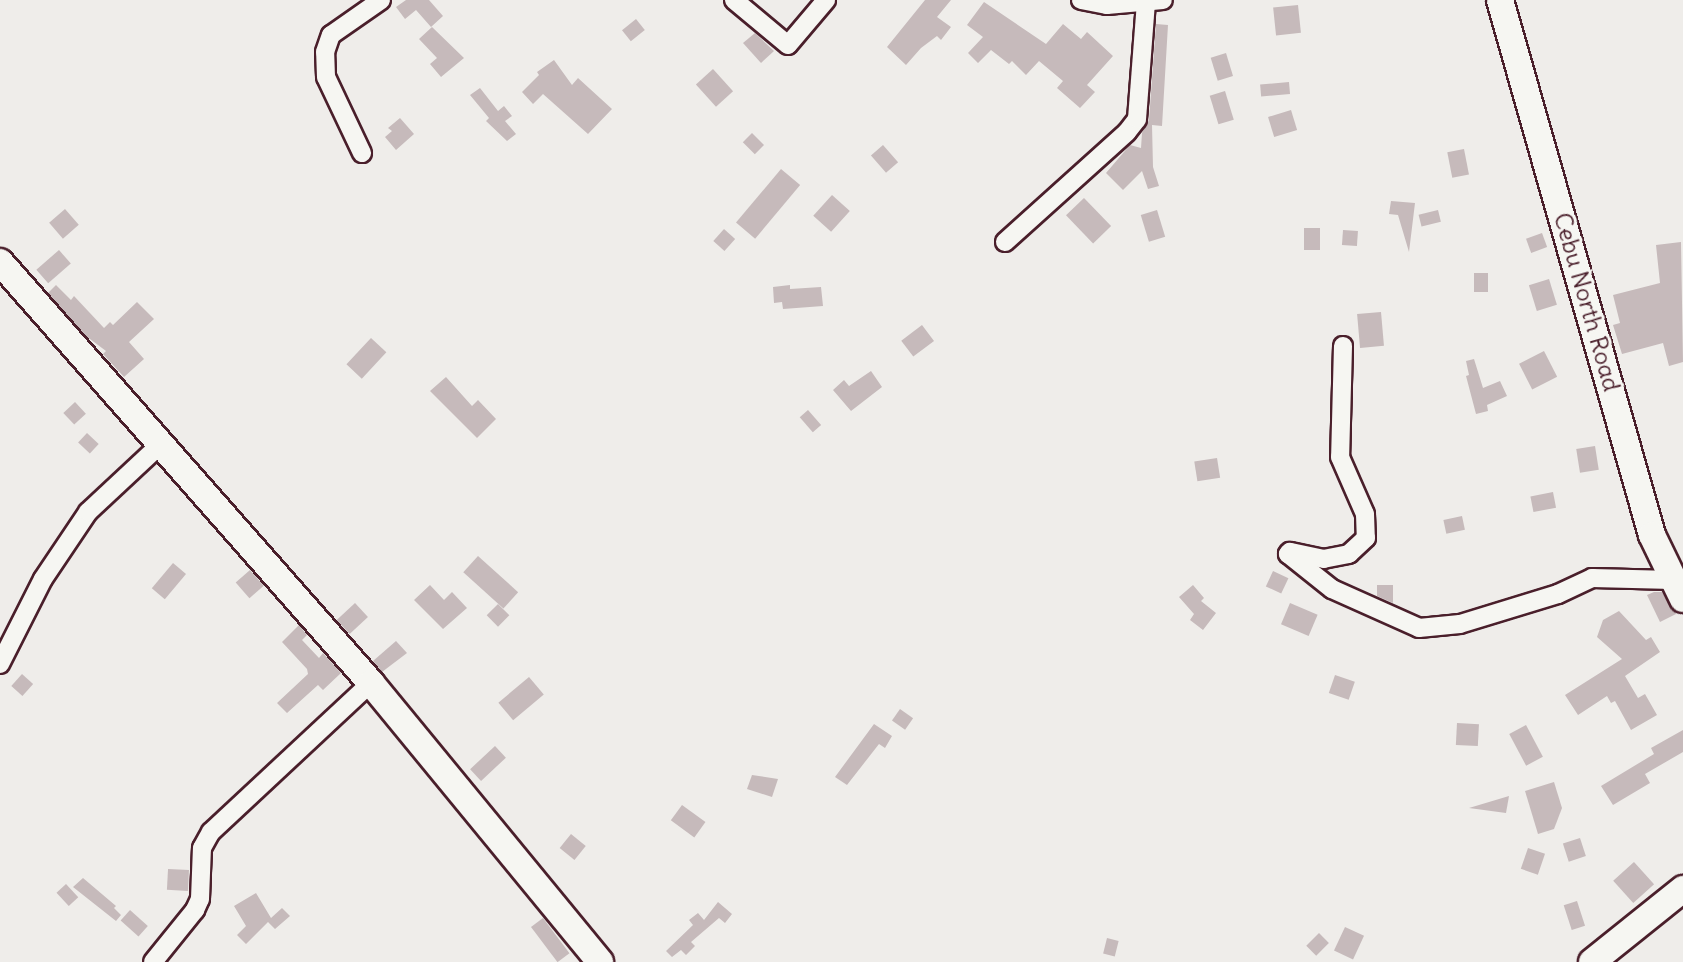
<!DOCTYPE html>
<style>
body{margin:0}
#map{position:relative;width:1683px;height:962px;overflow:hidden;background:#efedea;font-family:Delius,sans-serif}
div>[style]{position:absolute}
.building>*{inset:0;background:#c6babb;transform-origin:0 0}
.roads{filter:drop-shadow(2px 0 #4a1f2b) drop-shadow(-2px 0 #4a1f2b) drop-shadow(0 2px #4a1f2b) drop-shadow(0 -2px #4a1f2b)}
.street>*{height:18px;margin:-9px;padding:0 9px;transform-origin:9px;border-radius:9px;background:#f6f6f2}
.secondary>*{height:26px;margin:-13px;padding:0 13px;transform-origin:13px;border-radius:13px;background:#f6f6f2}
span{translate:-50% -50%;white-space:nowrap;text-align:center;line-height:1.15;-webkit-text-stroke:6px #f6f6f2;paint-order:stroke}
.street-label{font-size:24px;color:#4a1f2b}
</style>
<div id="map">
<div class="building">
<div style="clip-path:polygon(406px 0,429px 0,443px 16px,431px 27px,416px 10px,405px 19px,396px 7px)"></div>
<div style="clip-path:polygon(925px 0,951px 0,937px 17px,951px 27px,941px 40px,937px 36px,921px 48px,906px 65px,887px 47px)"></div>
<div style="clip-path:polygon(984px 2px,1046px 44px,1063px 24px,1081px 39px,1087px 32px,1113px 56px,1087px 85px,1095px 92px,1080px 108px,1057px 88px,1063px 81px,1039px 61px,1026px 75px,1012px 61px,1009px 64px,991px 50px,978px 63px,968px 53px,983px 37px,967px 25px)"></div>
<div style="left:1298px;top:5px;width:28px;height:25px;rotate:84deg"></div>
<div style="left:636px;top:19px;width:14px;height:18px;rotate:51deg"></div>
<div style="clip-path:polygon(1156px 24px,1168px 25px,1162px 126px,1152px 125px,1153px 167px,1159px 186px,1148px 189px,1142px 171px,1123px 190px,1106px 173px,1130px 145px,1141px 148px,1142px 133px,1149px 120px)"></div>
<div style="clip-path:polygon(432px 27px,464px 58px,441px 77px,430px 64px,437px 58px,419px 39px)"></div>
<div style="clip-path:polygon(755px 33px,774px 51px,761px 63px,743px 43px)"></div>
<div style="left:1226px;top:53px;width:24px;height:16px;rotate:73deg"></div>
<div style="clip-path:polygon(554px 60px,572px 85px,578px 78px,612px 109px,588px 134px,543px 94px,533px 104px,522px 92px,539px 75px,537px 72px)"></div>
<div style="left:713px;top:69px;width:30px;height:23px;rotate:48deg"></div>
<div style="left:1289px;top:82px;width:12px;height:29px;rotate:85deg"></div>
<div style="clip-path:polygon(480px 88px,498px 111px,504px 106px,512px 116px,505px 121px,516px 134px,507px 141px,486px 121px,489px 118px,470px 95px)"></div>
<div style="left:1225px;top:91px;width:30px;height:16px;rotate:73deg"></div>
<div style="left:1291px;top:110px;width:21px;height:24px;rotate:73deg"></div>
<div style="clip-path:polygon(400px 118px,414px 134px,396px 150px,385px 137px,392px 131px,388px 128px)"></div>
<div style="left:752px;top:133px;width:17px;height:13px;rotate:45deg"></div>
<div style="left:883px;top:145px;width:23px;height:16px;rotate:49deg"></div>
<div style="left:1464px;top:149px;width:26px;height:17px;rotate:79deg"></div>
<div style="left:781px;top:169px;width:25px;height:70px;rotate:40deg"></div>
<div style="left:832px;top:195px;width:24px;height:28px;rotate:42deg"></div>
<div style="left:1084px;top:198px;width:39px;height:25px;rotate:46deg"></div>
<div style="clip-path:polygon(1391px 201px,1415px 203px,1409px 252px,1398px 215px,1389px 214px)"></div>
<div style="left:65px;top:209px;width:21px;height:21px;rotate:49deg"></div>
<div style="left:1157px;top:210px;width:28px;height:17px;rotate:73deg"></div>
<div style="left:1438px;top:210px;width:12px;height:20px;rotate:76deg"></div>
<div style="left:1320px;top:228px;width:22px;height:16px;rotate:90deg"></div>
<div style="left:724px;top:229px;width:15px;height:16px;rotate:42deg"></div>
<div style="left:1343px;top:230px;width:15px;height:15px;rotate:4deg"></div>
<div style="left:1542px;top:233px;width:15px;height:17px;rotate:70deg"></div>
<div style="clip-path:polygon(1681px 242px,1683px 362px,1669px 366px,1663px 343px,1622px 354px,1613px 325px,1620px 323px,1613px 295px,1660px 283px,1656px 245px)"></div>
<div style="left:59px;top:250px;width:18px;height:30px;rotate:49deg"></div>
<div style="left:1488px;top:273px;width:19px;height:14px;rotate:90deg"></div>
<div style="left:1549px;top:279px;width:27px;height:21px;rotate:73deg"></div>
<div style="clip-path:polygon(56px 285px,71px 300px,74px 296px,104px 328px,110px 322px,113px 325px,137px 302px,154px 319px,129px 342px,144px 359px,124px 377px,103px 354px,106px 351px,86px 336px,48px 293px)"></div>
<div style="clip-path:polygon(790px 285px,790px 289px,821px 287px,823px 306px,783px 309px,782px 302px,774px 303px,773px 287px)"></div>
<div style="left:1381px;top:312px;width:34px;height:24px;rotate:85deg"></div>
<div style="left:922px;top:325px;width:20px;height:26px;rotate:53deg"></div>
<div style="left:371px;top:338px;width:21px;height:36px;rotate:43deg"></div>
<div style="left:1544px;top:351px;width:29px;height:28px;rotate:63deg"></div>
<div style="clip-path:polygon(1474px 359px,1483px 388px,1500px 381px,1507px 396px,1487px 405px,1488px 411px,1476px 414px,1466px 376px,1469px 375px,1466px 361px)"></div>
<div style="clip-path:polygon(871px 371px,882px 387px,851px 411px,833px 390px,844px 380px,849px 386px)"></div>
<div style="clip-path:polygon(446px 377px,472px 406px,478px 400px,496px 419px,477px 438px,430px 391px)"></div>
<div style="left:75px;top:402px;width:16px;height:16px;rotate:47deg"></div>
<div style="left:808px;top:410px;width:20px;height:11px;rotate:49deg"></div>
<div style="left:87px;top:433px;width:16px;height:13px;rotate:43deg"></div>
<div style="left:1595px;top:446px;width:24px;height:19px;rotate:81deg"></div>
<div style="left:1217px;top:458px;width:20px;height:23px;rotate:81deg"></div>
<div style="left:1553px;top:492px;width:16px;height:23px;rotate:79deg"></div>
<div style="left:1462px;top:516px;width:14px;height:19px;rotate:78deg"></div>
<div style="left:478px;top:556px;width:54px;height:22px;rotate:42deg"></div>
<div style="left:173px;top:563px;width:17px;height:33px;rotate:40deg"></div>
<div style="left:250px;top:570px;width:21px;height:19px;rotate:49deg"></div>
<div style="left:1273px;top:571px;width:17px;height:17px;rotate:25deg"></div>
<div style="clip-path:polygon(430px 585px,444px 600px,452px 592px,467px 608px,443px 629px,414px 600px)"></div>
<div style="clip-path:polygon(1193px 585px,1204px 598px,1201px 601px,1216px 613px,1203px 630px,1190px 620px,1194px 614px,1179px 597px)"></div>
<div style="clip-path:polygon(1377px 585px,1393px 585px,1393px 603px,1377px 596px)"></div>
<div style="clip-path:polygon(1654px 592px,1662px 592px,1676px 614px,1660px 622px,1647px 595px)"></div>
<div style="left:355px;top:603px;width:19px;height:25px;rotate:47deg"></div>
<div style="left:1290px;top:603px;width:30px;height:23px;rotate:23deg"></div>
<div style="left:498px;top:604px;width:16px;height:16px;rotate:45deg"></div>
<div style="clip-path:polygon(1619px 611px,1646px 640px,1651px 637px,1660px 652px,1625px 676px,1638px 698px,1645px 694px,1657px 715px,1631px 730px,1615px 701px,1611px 703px,1607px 696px,1578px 715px,1565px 695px,1622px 659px,1597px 637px,1603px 620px)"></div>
<div style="clip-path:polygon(299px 625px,307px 635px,302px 640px,319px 658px,323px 653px,341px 673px,323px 690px,318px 685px,287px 713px,277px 703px,308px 674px,307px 669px,282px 642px)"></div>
<div style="clip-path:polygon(396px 641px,407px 653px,382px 672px,373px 661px)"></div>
<div style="left:22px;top:674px;width:15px;height:16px;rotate:42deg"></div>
<div style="left:1335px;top:675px;width:21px;height:19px;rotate:19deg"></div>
<div style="left:529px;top:677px;width:23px;height:40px;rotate:50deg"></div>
<div style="left:900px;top:709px;width:16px;height:14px;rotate:35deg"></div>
<div style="left:1457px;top:723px;width:22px;height:22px;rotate:3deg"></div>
<div style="clip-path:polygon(874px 724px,892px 736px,885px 748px,879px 744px,847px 785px,835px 777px)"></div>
<div style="left:1526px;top:725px;width:36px;height:19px;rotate:62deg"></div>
<div style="clip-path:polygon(1683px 730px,1683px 752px,1645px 774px,1650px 783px,1613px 805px,1601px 786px,1654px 754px,1651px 748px)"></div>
<div style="left:495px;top:746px;width:16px;height:34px;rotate:47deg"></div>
<div style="clip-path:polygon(752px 775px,778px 779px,772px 797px,747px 789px)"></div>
<div style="clip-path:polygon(1554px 782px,1562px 808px,1554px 829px,1538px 834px,1525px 791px)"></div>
<div style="clip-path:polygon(1509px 796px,1506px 813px,1469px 808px)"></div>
<div style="left:682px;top:805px;width:29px;height:19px;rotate:36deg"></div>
<div style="left:571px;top:834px;width:19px;height:18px;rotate:39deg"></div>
<div style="left:1580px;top:838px;width:19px;height:18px;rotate:72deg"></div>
<div style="left:1528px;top:848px;width:18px;height:22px;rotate:19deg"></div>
<div style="left:1634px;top:862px;width:30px;height:28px;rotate:48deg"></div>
<div style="left:189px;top:870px;width:21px;height:21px;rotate:93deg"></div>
<div style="clip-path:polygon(83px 878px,116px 906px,114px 908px,121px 915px,116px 921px,73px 887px)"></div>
<div style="left:66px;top:884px;width:18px;height:13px;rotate:47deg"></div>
<div style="clip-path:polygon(256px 893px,271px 918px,282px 908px,290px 916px,275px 929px,268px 922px,246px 944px,237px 935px,246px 926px,234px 906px)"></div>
<div style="left:1577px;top:901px;width:26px;height:14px;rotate:72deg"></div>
<div style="clip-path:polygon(718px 902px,732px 914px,725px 923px,719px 918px,691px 942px,695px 946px,686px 955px,681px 950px,672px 957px,666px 951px,693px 925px,689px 920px,698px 913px,704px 920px)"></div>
<div style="left:130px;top:910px;width:24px;height:14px;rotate:42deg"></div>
<div style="left:543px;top:918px;width:44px;height:15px;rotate:53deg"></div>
<div style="left:1345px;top:927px;width:21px;height:26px;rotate:25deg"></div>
<div style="left:1319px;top:933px;width:14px;height:18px;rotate:45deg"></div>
<div style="left:1107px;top:938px;width:12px;height:16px;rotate:14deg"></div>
</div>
<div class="roads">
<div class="street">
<div style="left:734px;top:0;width:70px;rotate:39.8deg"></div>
<div style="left:788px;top:45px;width:59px;rotate:-49.8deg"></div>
<div style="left:1081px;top:0;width:26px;rotate:11deg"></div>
<div style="left:1107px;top:5px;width:56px;rotate:-5.1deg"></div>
<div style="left:362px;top:153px;width:84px;rotate:-115.3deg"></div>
<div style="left:326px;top:77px;width:25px;rotate:-92deg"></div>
<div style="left:325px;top:52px;width:18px;rotate:-71deg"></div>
<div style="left:331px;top:35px;width:61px;rotate:-35deg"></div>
<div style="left:1005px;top:242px;width:164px;rotate:-42deg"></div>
<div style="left:1127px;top:132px;width:16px;rotate:-52deg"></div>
<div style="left:1137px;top:119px;width:118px;rotate:-85.6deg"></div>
<div style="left:1343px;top:346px;width:111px;rotate:91.5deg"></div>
<div style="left:1340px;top:457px;width:62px;rotate:66.3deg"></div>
<div style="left:1365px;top:514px;width:24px;rotate:88deg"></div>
<div style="left:1366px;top:538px;width:23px;rotate:137deg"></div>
<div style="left:1349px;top:554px;width:25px;rotate:169deg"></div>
<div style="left:1324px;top:559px;width:35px;rotate:-168deg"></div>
<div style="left:1290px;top:552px;width:3px;rotate:135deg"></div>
<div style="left:1288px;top:554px;width:56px;rotate:38.5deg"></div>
<div style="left:1332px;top:589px;width:95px;rotate:24.1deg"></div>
<div style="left:1419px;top:628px;width:41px;rotate:-5.6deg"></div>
<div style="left:1460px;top:624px;width:102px;rotate:-17deg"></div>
<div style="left:1558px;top:594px;width:38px;rotate:-25deg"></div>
<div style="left:1592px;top:578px;width:81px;rotate:1.4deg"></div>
<div style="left:0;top:664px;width:95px;rotate:-63.2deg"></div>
<div style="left:43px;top:579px;width:81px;rotate:-56.1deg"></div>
<div style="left:88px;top:512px;width:100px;rotate:-43deg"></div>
<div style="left:153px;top:962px;width:67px;rotate:-51.1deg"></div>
<div style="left:195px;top:910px;width:12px;rotate:-66deg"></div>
<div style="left:200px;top:899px;width:51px;rotate:-87.8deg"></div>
<div style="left:202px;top:848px;width:18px;rotate:-61deg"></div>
<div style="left:211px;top:832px;width:219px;rotate:-43deg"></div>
</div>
<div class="secondary">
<div style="left:1500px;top:0;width:556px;rotate:74.14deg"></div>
<div style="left:1652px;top:535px;width:71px;rotate:64.2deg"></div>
<div style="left:0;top:262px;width:561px;rotate:48.61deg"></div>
<div style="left:371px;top:683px;width:361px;rotate:50.6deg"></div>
<div style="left:1592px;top:962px;width:117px;rotate:-38.7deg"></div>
</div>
</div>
<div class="street-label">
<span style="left:1587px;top:302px;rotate:74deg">Cebu North Road</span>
</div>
</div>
